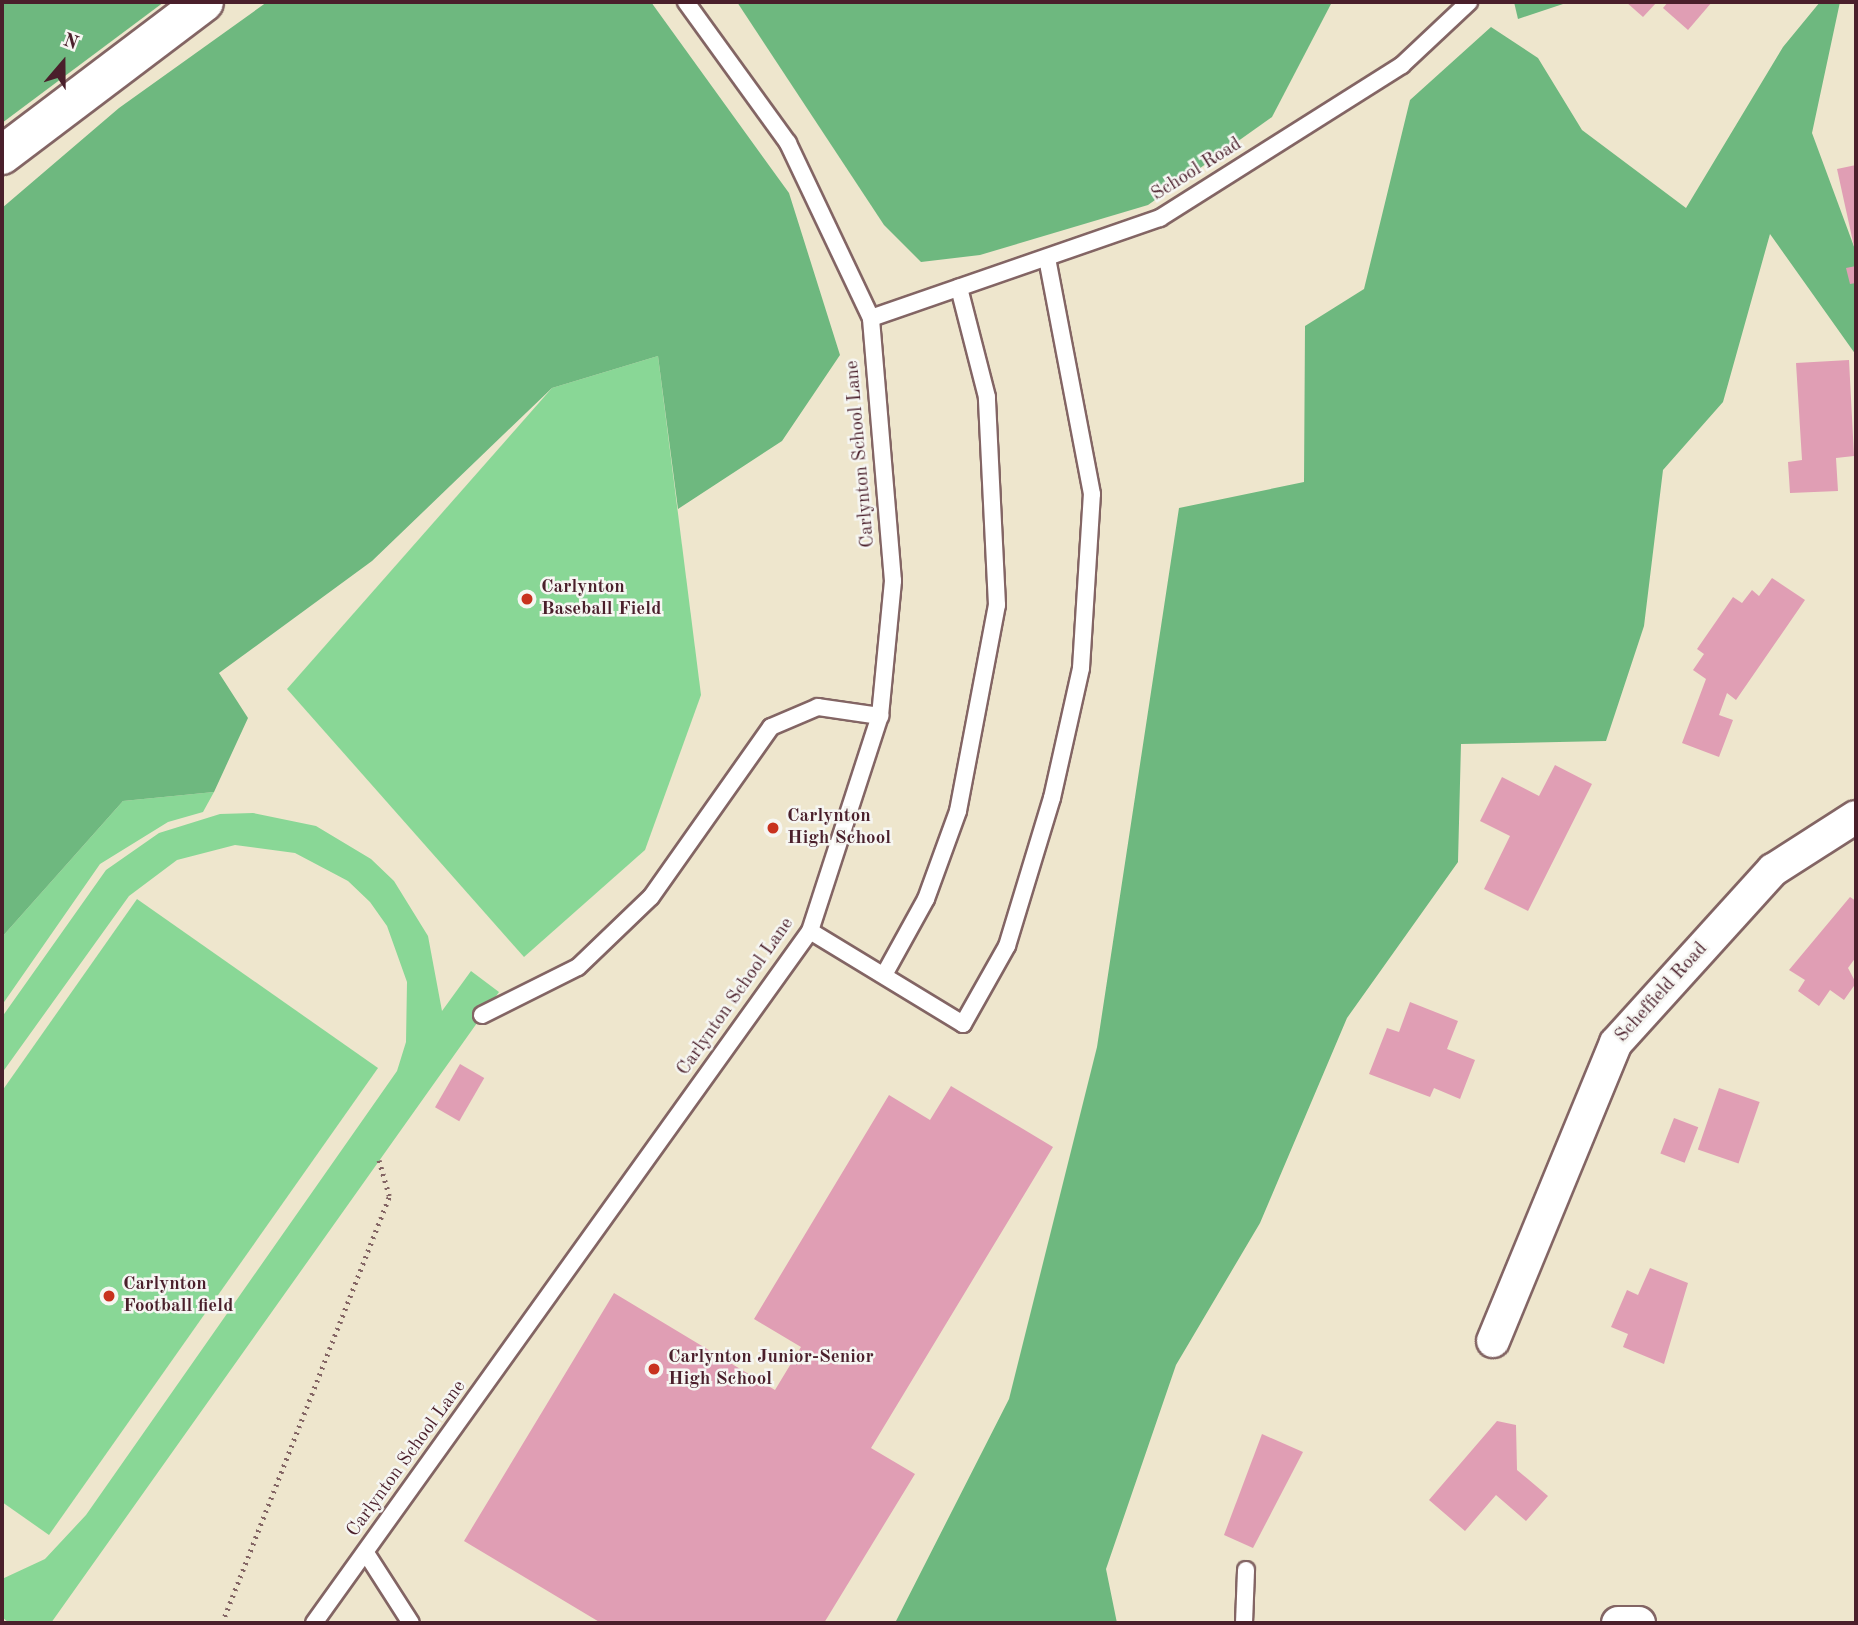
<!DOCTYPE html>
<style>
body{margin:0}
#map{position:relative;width:1858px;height:1625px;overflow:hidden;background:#eee6cd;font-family:"Old Standard TT",serif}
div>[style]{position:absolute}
.green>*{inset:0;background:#89d796}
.forest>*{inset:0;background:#6eb87f}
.building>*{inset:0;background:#e09eb4;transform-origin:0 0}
.path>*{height:4.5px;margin-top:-2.25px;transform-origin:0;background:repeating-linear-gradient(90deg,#836564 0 2px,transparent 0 7px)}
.roads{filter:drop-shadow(2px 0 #836564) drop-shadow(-2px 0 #836564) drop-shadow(0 2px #836564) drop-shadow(0 -2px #836564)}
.service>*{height:16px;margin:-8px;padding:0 8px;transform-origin:8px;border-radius:8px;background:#fff}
.minor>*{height:32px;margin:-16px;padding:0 16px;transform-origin:16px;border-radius:16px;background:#fff}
.tertiary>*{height:38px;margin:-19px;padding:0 19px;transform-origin:19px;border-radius:19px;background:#fff}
.dots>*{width:19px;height:19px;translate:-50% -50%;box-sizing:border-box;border:4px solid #f6f6f2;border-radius:50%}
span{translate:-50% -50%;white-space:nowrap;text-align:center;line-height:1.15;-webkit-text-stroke:5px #f6f6f2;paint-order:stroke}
.street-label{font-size:19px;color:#4a1f2b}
.poi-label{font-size:19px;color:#4a1f2b;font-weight:700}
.left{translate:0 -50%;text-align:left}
.frame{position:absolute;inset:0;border:4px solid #4a1f2b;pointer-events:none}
.north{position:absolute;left:28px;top:28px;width:70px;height:70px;-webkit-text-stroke:5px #f6f6f2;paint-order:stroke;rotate:20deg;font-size:19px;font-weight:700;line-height:28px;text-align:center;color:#4a1f2b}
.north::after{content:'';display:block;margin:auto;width:24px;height:32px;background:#4a1f2b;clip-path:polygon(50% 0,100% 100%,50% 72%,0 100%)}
</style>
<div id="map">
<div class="green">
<div style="clip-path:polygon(658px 356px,701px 695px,645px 850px,524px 957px,287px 689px,552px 388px)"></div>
<div style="clip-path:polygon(214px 792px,203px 812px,168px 822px,100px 864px,2px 1005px,2px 937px,123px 801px)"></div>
<div style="clip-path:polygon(253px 813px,316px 826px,371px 859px,394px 881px,428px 936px,442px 1011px,471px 971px,499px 992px,51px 1623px,9px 1623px,2px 1617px,2px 1579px,45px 1559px,86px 1515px,397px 1071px,406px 1042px,407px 982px,387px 926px,370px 902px,348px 881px,295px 853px,235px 845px,177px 860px,129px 896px,2px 1073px,2px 1017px,106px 870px,159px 833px,220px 814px)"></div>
<div style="clip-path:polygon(137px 899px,378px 1068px,49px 1535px,2px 1502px,2px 1091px)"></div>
</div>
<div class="forest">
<div style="clip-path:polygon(2px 2px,164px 2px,2px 123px)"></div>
<div style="clip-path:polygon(267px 2px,651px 2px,789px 193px,840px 355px,782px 441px,678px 509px,658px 356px,552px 388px,372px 561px,219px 673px,248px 718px,214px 792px,123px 801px,2px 937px,2px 208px,119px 108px)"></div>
<div style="clip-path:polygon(737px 2px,1332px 2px,1272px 117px,1148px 205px,980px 255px,921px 262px,884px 225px)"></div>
<div style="clip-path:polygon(1514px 2px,1569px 2px,1518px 19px)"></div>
<div style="clip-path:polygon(1820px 2px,1840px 2px,1812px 133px,1856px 252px,1856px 355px,1770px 234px,1723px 402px,1663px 470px,1644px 626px,1606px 741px,1461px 744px,1458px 862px,1347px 1018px,1260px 1223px,1176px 1365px,1106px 1569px,1117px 1623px,895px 1623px,1009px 1399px,1097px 1047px,1179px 508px,1304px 482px,1305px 326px,1364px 289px,1410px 100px,1491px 27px,1538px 58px,1582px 130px,1686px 208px,1783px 47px)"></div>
</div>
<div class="building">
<div style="clip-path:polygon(1626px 2px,1657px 2px,1643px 17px)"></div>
<div style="clip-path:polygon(1668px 2px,1712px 2px,1688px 30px,1663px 8px)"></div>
<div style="clip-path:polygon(1856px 165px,1856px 251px,1855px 251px,1837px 169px)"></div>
<div style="clip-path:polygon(1856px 266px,1856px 283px,1850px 284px,1846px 268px)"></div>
<div style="clip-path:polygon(1849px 360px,1854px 456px,1836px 458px,1838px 491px,1790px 493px,1788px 462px,1802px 460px,1796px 363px)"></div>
<div style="clip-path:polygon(1772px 578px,1805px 600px,1736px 700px,1727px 693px,1719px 715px,1733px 720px,1719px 757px,1682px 743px,1706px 679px,1693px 670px,1704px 654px,1697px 649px,1733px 597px,1742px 603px,1752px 590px,1759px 596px)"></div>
<div style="clip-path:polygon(1555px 765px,1592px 784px,1528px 911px,1484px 889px,1510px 836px,1480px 821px,1502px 777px,1539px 796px)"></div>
<div style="clip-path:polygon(1850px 897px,1856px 901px,1856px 957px,1848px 968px,1856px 983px,1844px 1000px,1830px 990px,1819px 1006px,1798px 991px,1805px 980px,1789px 970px)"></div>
<div style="clip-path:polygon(1410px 1002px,1458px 1021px,1447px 1049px,1475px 1060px,1460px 1099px,1434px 1088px,1430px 1097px,1369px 1074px,1387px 1028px,1399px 1032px)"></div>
<div style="left:460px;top:1064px;width:28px;height:50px;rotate:30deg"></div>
<div style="clip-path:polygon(951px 1086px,1053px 1147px,871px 1448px,915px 1474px,824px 1623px,601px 1623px,464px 1541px,614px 1293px,775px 1390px,801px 1347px,754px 1319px,889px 1095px,930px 1120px)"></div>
<div style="left:1719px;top:1088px;width:43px;height:65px;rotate:19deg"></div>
<div style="left:1674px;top:1118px;width:26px;height:38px;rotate:21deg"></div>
<div style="clip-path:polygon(1650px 1268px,1688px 1283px,1664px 1364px,1623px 1347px,1628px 1334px,1611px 1327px,1627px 1290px,1638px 1295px)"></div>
<div style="clip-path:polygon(1497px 1421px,1516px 1425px,1517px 1470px,1548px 1496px,1526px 1521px,1496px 1495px,1465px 1531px,1429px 1500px)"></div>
<div style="clip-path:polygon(1262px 1434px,1303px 1452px,1253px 1548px,1224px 1535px)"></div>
</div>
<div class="path">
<div style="left:222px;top:1623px;width:458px;rotate:-68.6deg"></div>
<div style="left:389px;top:1196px;width:37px;rotate:-106deg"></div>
</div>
<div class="roads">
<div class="service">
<div style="left:871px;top:318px;width:306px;rotate:-19.1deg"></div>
<div style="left:1160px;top:218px;width:286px;rotate:-32.3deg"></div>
<div style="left:1402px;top:65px;width:92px;rotate:-43.2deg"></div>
<div style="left:810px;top:931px;width:179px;rotate:31.3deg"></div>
<div style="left:963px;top:1024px;width:90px;rotate:-60.6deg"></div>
<div style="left:1007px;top:946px;width:155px;rotate:-73.1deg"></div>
<div style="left:1052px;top:798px;width:133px;rotate:-77.4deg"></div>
<div style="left:1081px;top:668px;width:174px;rotate:-86.4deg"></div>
<div style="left:1092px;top:494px;width:240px;rotate:-100.8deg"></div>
<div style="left:884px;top:975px;width:87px;rotate:-61.1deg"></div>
<div style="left:926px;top:899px;width:94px;rotate:-70deg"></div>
<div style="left:958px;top:811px;width:210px;rotate:-79.3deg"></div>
<div style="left:997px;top:605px;width:208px;rotate:-92.8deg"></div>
<div style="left:987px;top:397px;width:113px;rotate:-104.4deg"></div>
<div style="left:482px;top:1015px;width:107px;rotate:-26.6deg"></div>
<div style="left:578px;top:967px;width:101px;rotate:-43.8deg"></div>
<div style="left:651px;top:897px;width:208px;rotate:-54.8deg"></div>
<div style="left:771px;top:727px;width:51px;rotate:-23.1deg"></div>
<div style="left:818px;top:707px;width:63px;rotate:8.3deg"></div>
<div style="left:366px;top:1553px;width:83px;rotate:57.3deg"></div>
<div style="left:314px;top:1623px;width:851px;rotate:-54.37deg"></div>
<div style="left:810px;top:931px;width:226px;rotate:-72deg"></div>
<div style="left:880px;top:716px;width:136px;rotate:-84.5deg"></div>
<div style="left:893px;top:581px;width:264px;rotate:-94.8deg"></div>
<div style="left:871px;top:318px;width:194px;rotate:-115.4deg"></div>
<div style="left:788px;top:143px;width:174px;rotate:-125.9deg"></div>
<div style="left:1244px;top:1623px;width:53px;rotate:-87.8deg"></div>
</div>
<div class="minor">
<div style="left:1493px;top:1341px;width:322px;rotate:-67.6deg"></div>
<div style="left:1616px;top:1043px;width:234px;rotate:-47.8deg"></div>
<div style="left:1773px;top:870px;width:98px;rotate:-32.6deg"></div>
<div style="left:1618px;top:1623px;width:21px"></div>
</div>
<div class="tertiary">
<div style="left:2px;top:155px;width:253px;rotate:-37.1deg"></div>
</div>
</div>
<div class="dots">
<div style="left:527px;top:599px;background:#c8321e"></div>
<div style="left:773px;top:828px;background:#c8321e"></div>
<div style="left:109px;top:1296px;background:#c8321e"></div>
<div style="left:654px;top:1369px;background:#c8321e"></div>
</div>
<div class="street-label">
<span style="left:1197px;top:170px;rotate:-32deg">School Road</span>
<span style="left:861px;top:454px;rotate:-95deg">Carlynton School Lane</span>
<span style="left:1662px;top:993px;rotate:-48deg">Scheffield Road</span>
<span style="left:736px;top:997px;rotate:-55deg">Carlynton School Lane</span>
<span style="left:407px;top:1459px;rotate:-54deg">Carlynton School Lane</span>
</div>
<div class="poi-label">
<span class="left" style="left:541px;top:599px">Carlynton<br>Baseball Field</span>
<span class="left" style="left:787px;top:828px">Carlynton<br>High School</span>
<span class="left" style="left:123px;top:1296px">Carlynton<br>Football field</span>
<span class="left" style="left:668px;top:1369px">Carlynton Junior-Senior<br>High School</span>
</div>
<div class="frame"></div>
<div class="north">N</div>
</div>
